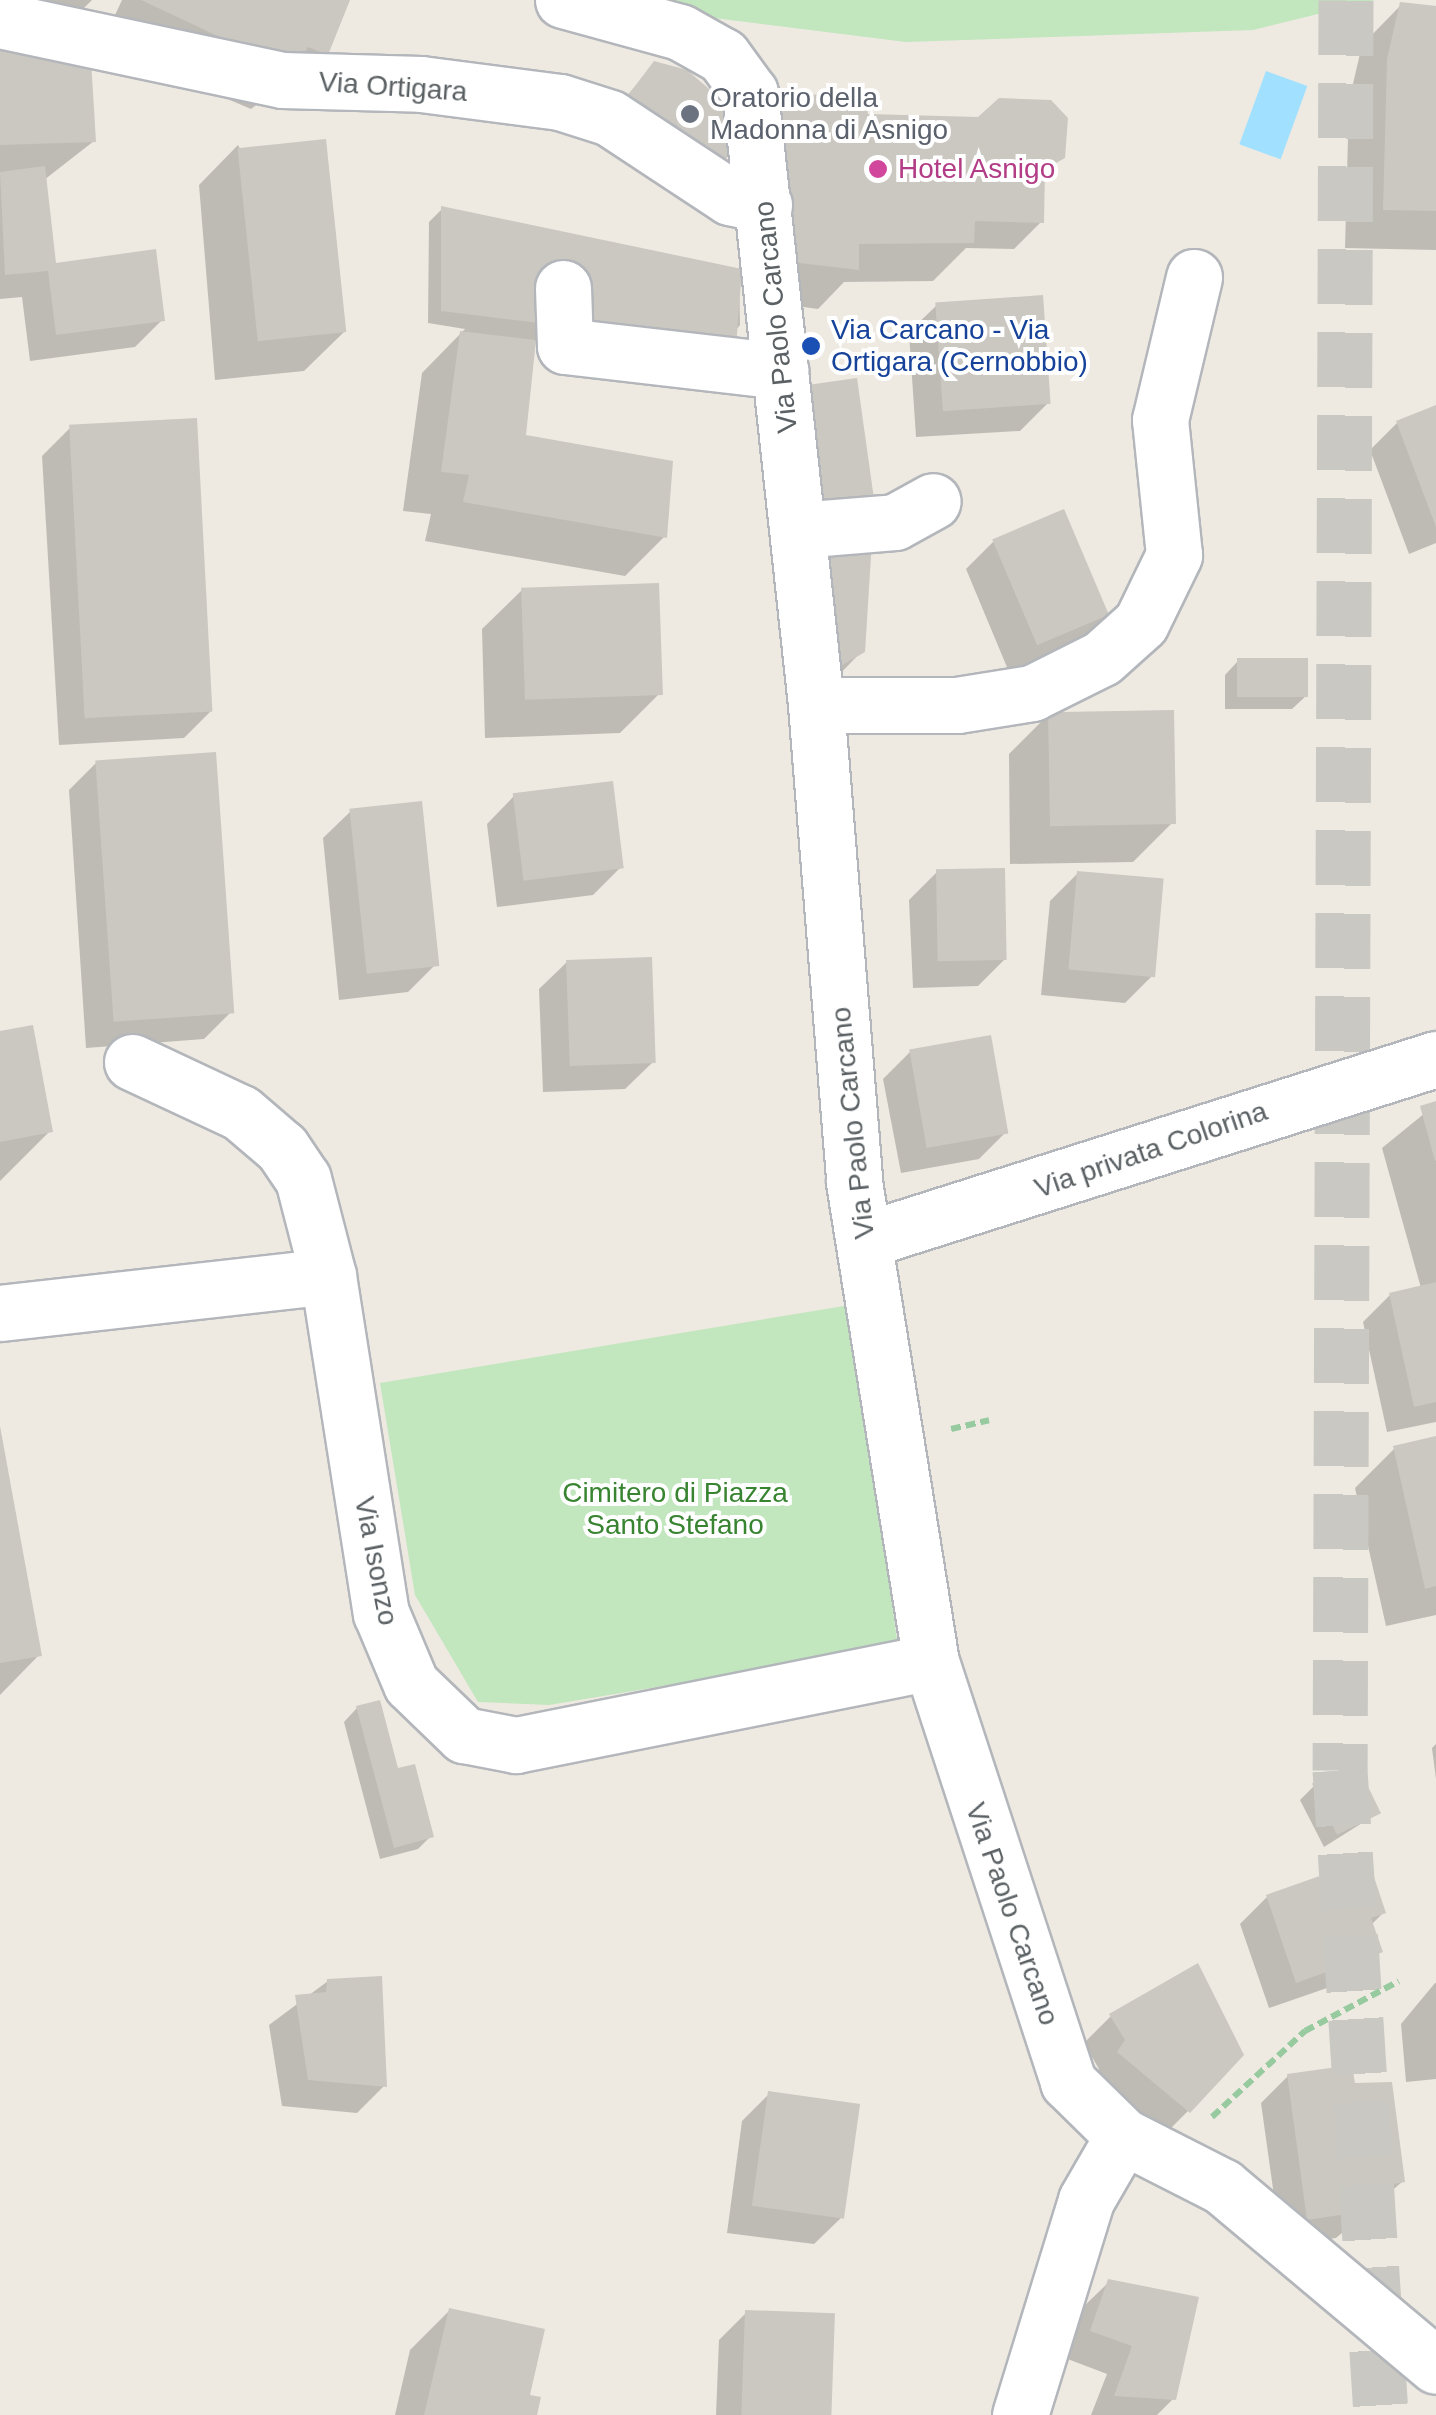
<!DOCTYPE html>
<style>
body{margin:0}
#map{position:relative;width:1436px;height:2415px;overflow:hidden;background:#eeeae2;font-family:Arial,sans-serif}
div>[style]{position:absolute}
.green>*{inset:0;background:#c2e6be}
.water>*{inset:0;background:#a1e1ff;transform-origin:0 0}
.shadow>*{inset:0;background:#0003}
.building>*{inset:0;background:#cbc7c1;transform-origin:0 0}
.highway-tunnel>*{height:55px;margin-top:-27.5px;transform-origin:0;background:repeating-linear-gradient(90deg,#c9c8c2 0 55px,transparent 0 83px)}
.path>*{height:6px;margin-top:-3px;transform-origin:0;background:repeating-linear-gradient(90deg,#98caa0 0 10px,transparent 0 15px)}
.roads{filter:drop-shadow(2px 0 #b3b6ba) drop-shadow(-2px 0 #b3b6ba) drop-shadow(0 2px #b3b6ba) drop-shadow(0 -2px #b3b6ba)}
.minor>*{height:55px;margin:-27.5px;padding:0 27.5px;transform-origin:27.5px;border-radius:27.5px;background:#fff}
.dots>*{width:28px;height:28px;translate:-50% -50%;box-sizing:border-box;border:5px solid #fff;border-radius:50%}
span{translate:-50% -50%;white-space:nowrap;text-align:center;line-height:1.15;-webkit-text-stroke:8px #fff;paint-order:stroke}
.street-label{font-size:28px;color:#5a6063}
.worship-label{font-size:28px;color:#5b616d}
.left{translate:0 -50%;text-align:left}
.hotel-label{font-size:28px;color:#b23c85}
.transit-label{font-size:28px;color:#164399}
.park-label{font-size:28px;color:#388431}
</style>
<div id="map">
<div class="green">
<div style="clip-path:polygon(656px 0,1375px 0,1253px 30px,906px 42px,690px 15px)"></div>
<div style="clip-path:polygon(850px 1305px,898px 1647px,549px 1705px,478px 1702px,415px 1595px,380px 1383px)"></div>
</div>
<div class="water">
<div style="left:1266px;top:71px;width:44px;height:78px;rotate:20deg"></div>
</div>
<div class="shadow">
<div style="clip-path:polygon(0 0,92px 0,60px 32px)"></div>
<div style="clip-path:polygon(122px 0,340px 0,326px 54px,251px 109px,101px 45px)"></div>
<div style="clip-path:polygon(1401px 5px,1436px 9px,1436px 250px,1345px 248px,1349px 101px,1362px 45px)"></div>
<div style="clip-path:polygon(0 40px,94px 141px,44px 180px,54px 265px,162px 320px,135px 347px,30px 361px,22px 297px,0 299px)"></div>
<div style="clip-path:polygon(654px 64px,747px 125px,866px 116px,1062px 156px,1042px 177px,1041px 222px,1014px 249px,966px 248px,933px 281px,844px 282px,818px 309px,752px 300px,733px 146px,598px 130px)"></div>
<div style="clip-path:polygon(238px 145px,344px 332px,304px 371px,215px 380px,199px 185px)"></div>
<div style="clip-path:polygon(442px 209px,739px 271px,740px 325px,707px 366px,534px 340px,523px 437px,664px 537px,625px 576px,425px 541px,431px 514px,403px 511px,422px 373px,465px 329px,428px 323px,429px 222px)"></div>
<div style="clip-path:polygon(937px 305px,1048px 403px,1020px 431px,916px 437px,909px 332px)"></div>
<div style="clip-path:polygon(809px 388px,872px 508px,799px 543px)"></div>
<div style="clip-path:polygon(1436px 408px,1436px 543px,1409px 554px,1370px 450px,1397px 423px)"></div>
<div style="clip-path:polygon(70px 428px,211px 711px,184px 738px,59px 745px,42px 456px)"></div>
<div style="clip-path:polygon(993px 542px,1107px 614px,1079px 642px,1009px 672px,966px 569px)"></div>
<div style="clip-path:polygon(799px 576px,862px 651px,835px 679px)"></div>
<div style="clip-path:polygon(522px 590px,659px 694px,620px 733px,485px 738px,482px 629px)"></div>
<div style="clip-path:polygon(1238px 661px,1306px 696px,1292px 709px,1225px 709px,1225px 675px)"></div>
<div style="clip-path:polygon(1049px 714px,1172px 823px,1133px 862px,1010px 864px,1009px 754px)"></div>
<div style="clip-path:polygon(96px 763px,231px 1012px,204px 1039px,86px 1048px,69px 790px)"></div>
<div style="clip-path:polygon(514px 796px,621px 867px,593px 895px,497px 907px,487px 824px)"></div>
<div style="clip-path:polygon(351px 811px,435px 965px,408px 992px,339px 1000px,323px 838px)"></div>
<div style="clip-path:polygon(937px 872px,1005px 959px,978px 986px,913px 988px,909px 900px)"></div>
<div style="clip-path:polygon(1078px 873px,1152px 976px,1125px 1003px,1041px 995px,1050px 901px)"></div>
<div style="clip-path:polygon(567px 962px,653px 1062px,625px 1089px,543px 1092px,539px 989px)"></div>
<div style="clip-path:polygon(0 1033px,50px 1131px,0 1181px)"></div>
<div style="clip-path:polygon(910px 1052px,1006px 1132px,979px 1159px,901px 1173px,883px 1079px)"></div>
<div style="clip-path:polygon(1436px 1104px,1436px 1422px,1387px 1432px,1363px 1322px,1390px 1295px,1421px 1288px,1382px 1148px)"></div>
<div style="clip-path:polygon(0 1429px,39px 1655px,0 1695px)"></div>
<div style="clip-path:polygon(1436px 1439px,1436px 1615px,1386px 1626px,1355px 1488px,1395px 1448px)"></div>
<div style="clip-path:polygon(357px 1708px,431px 1836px,418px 1849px,380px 1859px,344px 1722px)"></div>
<div style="clip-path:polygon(1436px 1744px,1436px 1779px,1432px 1748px)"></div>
<div style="clip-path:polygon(1314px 1786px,1378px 1813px,1324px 1847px,1300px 1800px)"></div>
<div style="clip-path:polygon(1267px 1897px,1383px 1913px,1371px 1925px,1380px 1951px,1353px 1979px,1269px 2008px,1240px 1924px)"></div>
<div style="clip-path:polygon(328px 1981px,384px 2086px,357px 2113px,282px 2106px,269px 2025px)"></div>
<div style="clip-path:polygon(1435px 1983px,1436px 1983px,1436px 2079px,1406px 2082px,1401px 2024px)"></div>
<div style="clip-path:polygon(1111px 2016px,1188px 2111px,1161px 2138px,1092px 2081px,1099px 2069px,1084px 2043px)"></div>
<div style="clip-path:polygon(1288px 2076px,1353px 2085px,1402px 2182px,1336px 2238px,1281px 2246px,1261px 2103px)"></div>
<div style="clip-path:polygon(769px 2094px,842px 2217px,814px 2244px,727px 2233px,742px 2121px)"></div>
<div style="clip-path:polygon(1109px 2282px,1173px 2399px,1157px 2415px,1091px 2415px,1107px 2374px,1065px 2358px,1081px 2309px)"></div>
<div style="clip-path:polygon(450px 2310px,527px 2397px,535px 2415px,395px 2415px,410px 2350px)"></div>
<div style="clip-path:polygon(746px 2313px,829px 2415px,716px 2415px,719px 2340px)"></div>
</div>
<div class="building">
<div style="clip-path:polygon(141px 0,350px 0,328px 55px,308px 47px,292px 71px)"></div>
<div style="clip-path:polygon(1400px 2px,1436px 6px,1436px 211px,1383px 210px,1387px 59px)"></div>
<div style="clip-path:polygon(0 37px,90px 44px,96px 142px,0 145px)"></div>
<div style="clip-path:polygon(654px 61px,687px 70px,752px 126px,720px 166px,623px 102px)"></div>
<div style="clip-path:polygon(863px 90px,868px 114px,978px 117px,999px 98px,1051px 100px,1068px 118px,1065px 158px,1045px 169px,1044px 223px,975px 221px,974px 243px,859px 244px,859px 270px,791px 262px,770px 99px)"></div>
<div style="left:326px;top:139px;width:194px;height:89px;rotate:84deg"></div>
<div style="clip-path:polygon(45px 166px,56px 263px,156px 249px,165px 321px,56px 335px,48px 271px,5px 275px,0 172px)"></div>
<div style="clip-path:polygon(441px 206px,742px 269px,736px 347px,441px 311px)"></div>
<div style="left:1043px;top:295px;width:109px;height:108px;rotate:86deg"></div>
<div style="clip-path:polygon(460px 331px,536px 340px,526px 435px,673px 461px,667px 538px,463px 502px,469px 475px,441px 472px)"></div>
<div style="left:857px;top:378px;width:132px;height:50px;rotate:82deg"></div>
<div style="clip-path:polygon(1436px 405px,1436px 527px,1396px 421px)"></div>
<div style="left:197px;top:418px;width:294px;height:128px;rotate:87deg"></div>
<div style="left:1064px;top:509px;width:115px;height:78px;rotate:67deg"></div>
<div style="clip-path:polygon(872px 540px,865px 652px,823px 676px,826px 546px)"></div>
<div style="left:659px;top:583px;width:112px;height:138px;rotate:88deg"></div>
<div style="left:1308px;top:658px;width:39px;height:71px;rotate:90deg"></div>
<div style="left:1174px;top:710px;width:114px;height:126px;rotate:89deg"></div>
<div style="left:216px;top:752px;width:262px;height:121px;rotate:86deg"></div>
<div style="left:613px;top:781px;width:88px;height:101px;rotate:83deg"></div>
<div style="left:422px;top:801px;width:166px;height:73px;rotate:84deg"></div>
<div style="left:1005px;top:868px;width:92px;height:69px;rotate:89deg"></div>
<div style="left:1077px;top:871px;width:87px;height:99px;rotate:5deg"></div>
<div style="left:652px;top:957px;width:106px;height:86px;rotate:88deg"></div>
<div style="clip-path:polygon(33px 1025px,53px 1132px,0 1142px,0 1031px)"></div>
<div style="left:991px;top:1035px;width:100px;height:83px;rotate:80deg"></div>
<div style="clip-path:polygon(1436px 1101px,1436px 1160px,1435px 1161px,1420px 1106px)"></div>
<div style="clip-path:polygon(1436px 1282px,1436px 1402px,1414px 1407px,1389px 1293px)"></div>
<div style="clip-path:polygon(0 1426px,42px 1656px,0 1663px)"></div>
<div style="clip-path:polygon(1436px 1436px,1436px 1586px,1425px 1589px,1393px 1446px)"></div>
<div style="clip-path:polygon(380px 1700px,398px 1768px,415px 1764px,434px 1837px,394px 1848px,356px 1706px)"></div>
<div style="left:1356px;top:1762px;width:57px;height:49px;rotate:64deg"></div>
<div style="clip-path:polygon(1368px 1859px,1386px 1913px,1371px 1918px,1383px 1952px,1296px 1983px,1266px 1895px)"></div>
<div style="clip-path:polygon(1198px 1963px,1244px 2055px,1190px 2113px,1117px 2052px,1125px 2040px,1109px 2014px)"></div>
<div style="clip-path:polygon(382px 1976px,387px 2087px,308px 2080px,295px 1995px,326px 1992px,327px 1979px)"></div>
<div style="clip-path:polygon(1352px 2065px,1355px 2083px,1392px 2082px,1405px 2182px,1366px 2189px,1366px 2211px,1307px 2220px,1287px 2074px)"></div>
<div style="left:768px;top:2091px;width:93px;height:116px;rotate:8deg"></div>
<div style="clip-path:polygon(1108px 2279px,1199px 2297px,1176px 2400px,1114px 2396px,1132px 2346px,1090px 2331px)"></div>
<div style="clip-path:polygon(449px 2308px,545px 2329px,530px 2395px,541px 2397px,537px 2415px,424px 2415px)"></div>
<div style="left:745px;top:2310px;width:90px;height:105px;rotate:2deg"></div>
</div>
<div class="highway-tunnel">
<div style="left:1346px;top:0;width:1770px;rotate:90.19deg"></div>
<div style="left:1340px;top:1770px;width:646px;rotate:86.36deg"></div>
</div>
<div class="path">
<div style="left:951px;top:1429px;width:39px;rotate:-13deg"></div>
<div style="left:1212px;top:2117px;width:127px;rotate:-42.8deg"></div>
<div style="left:1305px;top:2031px;width:106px;rotate:-28deg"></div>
</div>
<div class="roads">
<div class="minor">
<div style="left:563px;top:0;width:121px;rotate:15.3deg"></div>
<div style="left:680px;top:32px;width:49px;rotate:29.2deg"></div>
<div style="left:723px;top:56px;width:46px;rotate:53.9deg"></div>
<div style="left:750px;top:93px;width:616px;rotate:83.84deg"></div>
<div style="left:816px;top:705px;width:479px;rotate:85.4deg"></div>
<div style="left:854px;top:1182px;width:486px;rotate:80.9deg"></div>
<div style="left:931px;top:1662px;width:442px;rotate:71.9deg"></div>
<div style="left:1068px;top:2082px;width:77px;rotate:44.5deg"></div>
<div style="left:1123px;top:2136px;width:112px;rotate:27deg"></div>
<div style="left:1223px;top:2187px;width:278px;rotate:40deg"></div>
<div style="left:0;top:20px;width:288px;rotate:12deg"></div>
<div style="left:282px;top:80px;width:139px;rotate:1.6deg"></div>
<div style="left:421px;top:84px;width:140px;rotate:7.4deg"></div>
<div style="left:560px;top:102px;width:52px;rotate:17.7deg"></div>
<div style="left:610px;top:118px;width:144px;rotate:33.4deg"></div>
<div style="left:730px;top:197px;width:35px;rotate:13deg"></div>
<div style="left:563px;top:288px;width:58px;rotate:88deg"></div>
<div style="left:565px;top:346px;width:217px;rotate:6.6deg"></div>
<div style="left:798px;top:530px;width:97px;rotate:-4.7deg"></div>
<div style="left:895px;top:522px;width:43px;rotate:-28.9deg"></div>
<div style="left:816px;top:705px;width:141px"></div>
<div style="left:957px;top:705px;width:76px;rotate:-9.1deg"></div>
<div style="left:1032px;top:693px;width:78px;rotate:-26.6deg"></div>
<div style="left:1102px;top:658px;width:52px;rotate:-41.9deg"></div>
<div style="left:1141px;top:623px;width:76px;rotate:-64.1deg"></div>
<div style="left:1174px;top:555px;width:136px;rotate:-95.9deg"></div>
<div style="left:1160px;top:420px;width:147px;rotate:-76.6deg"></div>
<div style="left:132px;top:1062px;width:120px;rotate:25.1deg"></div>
<div style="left:241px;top:1113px;width:54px;rotate:40.5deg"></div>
<div style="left:282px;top:1148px;width:37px;rotate:56deg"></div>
<div style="left:303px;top:1179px;width:100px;rotate:75.5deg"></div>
<div style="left:865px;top:1240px;width:599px;rotate:-17.59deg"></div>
<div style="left:0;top:1313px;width:330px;rotate:-6.4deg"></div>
<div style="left:328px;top:1276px;width:341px;rotate:81.1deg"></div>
<div style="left:381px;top:1613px;width:77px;rotate:67.1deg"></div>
<div style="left:411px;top:1684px;width:74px;rotate:43.9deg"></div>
<div style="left:464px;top:1735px;width:53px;rotate:10.9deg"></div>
<div style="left:516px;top:1745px;width:423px;rotate:-11.3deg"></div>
<div style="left:1020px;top:2415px;width:225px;rotate:-72.9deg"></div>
<div style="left:1086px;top:2200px;width:74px;rotate:-60deg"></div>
</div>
</div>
<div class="dots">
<div style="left:690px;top:114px;background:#6b7280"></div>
<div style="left:878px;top:169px;background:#d1479c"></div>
<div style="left:811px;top:346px;background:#1a4fb4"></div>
</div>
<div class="street-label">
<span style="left:393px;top:87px;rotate:4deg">Via Ortigara</span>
<span style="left:776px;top:317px;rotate:-96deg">Via Paolo Carcano</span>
<span style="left:853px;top:1123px;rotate:-96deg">Via Paolo Carcano</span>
<span style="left:1151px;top:1150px;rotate:-19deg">Via privata Colorina</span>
<span style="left:376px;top:1561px;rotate:79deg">Via Isonzo</span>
<span style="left:1012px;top:1914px;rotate:71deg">Via Paolo Carcano</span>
</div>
<div class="worship-label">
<span class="left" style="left:710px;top:114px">Oratorio della<br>Madonna di Asnigo</span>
</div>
<div class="hotel-label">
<span class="left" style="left:898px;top:169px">Hotel Asnigo</span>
</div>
<div class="transit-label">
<span class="left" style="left:831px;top:346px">Via Carcano - Via<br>Ortigara (Cernobbio)</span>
</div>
<div class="park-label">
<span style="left:675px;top:1509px">Cimitero di Piazza<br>Santo Stefano</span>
</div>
</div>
